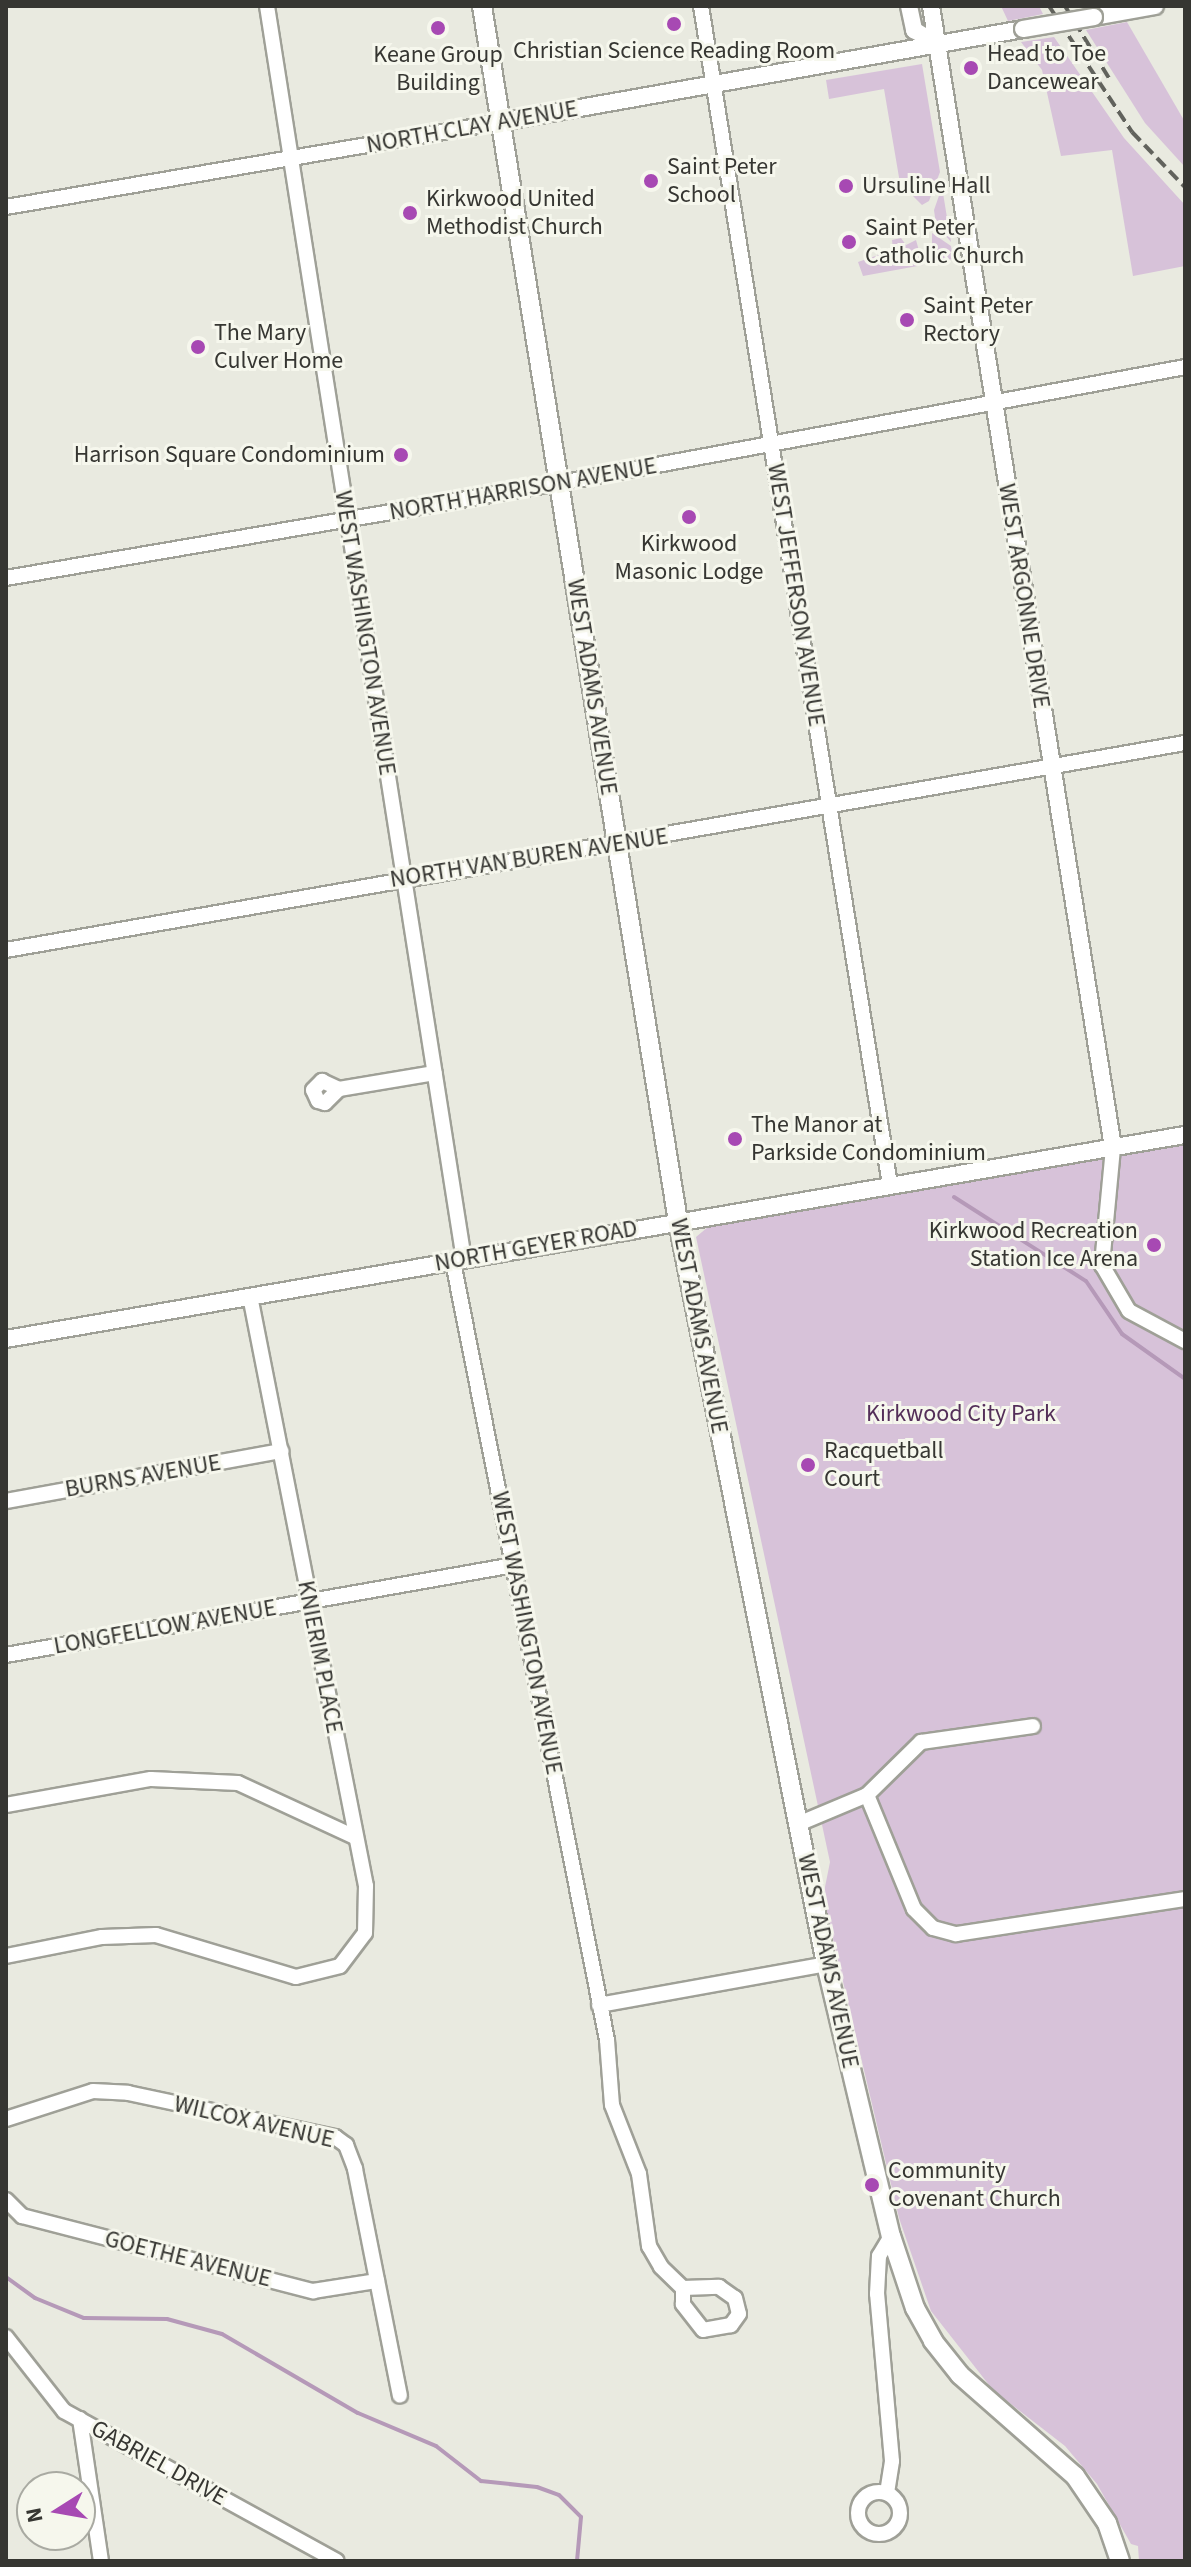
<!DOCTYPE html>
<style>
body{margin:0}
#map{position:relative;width:1191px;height:2567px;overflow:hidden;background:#e9eae0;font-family:"Source Sans 3",sans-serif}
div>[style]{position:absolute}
.green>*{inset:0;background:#d7c2d9}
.stream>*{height:4px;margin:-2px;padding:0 2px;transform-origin:2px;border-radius:2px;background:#b599b8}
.roads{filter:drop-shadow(2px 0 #9fa097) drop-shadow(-2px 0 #9fa097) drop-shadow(0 2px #9fa097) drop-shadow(0 -2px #9fa097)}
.minor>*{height:14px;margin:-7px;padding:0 7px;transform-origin:7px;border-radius:7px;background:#fff}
.minor>.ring{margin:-7px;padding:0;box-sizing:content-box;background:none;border:14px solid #fff;border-radius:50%}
.tertiary>*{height:16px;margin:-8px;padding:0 8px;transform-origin:8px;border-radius:8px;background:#fff}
.secondary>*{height:18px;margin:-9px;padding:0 9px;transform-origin:9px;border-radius:9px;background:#fff}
.rail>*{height:4px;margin-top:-2px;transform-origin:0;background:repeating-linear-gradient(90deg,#61625c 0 12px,transparent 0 18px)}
.bridges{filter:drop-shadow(2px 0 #9fa097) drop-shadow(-2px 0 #9fa097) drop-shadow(0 2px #9fa097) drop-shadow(0 -2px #9fa097)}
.tertiary-bridge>*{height:16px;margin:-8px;padding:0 8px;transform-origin:8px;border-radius:8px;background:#fff}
.dots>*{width:22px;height:22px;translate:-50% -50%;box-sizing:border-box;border:4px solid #f6f7ed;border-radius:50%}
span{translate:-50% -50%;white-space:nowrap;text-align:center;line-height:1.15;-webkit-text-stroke:6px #f6f7ed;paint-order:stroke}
.poi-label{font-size:24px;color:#363632}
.left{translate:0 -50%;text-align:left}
.right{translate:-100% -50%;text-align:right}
.street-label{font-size:24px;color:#363632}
.park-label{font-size:24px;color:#542f59}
.frame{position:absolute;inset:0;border:8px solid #363632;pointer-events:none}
.north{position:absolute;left:16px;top:2471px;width:80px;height:80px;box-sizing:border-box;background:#f6f7ed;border:2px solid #a9aaa2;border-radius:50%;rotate:259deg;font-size:22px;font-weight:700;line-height:32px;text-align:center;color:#363632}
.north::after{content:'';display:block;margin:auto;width:28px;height:36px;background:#a749b3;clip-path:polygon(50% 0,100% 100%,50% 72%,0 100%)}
</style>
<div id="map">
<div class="green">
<div style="clip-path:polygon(1001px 6px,1039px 6px,1043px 14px,1008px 21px)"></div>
<div style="clip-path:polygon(1127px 22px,1185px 122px,1185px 167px,1145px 123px,1086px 30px)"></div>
<div style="clip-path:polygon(1054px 37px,1124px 138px,1185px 205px,1185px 266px,1133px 276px,1112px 150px,1061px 156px,1042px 70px,1021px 42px)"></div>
<div style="clip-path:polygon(922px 64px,940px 172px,929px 201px,922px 205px,912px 195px,902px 195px,884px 89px,829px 99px,826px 80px)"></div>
<div style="clip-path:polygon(942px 187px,951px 242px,936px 225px,934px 210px)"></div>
<div style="clip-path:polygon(932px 233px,951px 246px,953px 259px,932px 262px)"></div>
<div style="clip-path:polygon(901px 238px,906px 245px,916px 240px,923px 265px,863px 276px,858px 262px,893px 250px,892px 240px)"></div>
<div style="clip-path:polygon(1185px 1140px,1185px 2561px,1139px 2561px,1138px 2546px,1131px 2544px,1097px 2484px,1065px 2446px,993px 2390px,931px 2311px,899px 2218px,823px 1897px,830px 1862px,696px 1237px,708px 1227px)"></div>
</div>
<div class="stream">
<div style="left:954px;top:1197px;width:156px;rotate:32.5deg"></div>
<div style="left:1086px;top:1281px;width:64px;rotate:55.8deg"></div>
<div style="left:1122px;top:1334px;width:77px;rotate:35.5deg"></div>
<div style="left:6px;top:2277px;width:36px;rotate:36deg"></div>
<div style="left:35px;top:2298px;width:53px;rotate:22.2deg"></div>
<div style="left:84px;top:2318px;width:83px;rotate:0.7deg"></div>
<div style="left:167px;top:2319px;width:57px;rotate:15.3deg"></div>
<div style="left:222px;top:2334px;width:157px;rotate:30.2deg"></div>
<div style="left:358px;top:2413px;width:85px;rotate:22.9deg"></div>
<div style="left:436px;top:2446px;width:57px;rotate:37.9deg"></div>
<div style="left:481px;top:2481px;width:56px;rotate:6.1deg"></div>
<div style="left:537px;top:2487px;width:23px;rotate:20deg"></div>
<div style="left:559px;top:2495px;width:31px;rotate:45deg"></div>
<div style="left:581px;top:2517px;width:44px;rotate:95.2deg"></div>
</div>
<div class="roads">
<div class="minor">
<div style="left:267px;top:6px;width:1269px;rotate:81.07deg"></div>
<div style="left:701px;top:6px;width:1193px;rotate:80.89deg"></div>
<div style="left:6px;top:207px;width:502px;rotate:-9.74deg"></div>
<div style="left:6px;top:578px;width:562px;rotate:-9.73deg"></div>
<div style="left:560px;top:483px;width:636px;rotate:-10.51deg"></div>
<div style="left:6px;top:950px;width:1197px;rotate:-9.96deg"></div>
<div style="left:339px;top:1089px;width:20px;rotate:135deg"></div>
<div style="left:325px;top:1103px;width:7px;rotate:-164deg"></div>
<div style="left:318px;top:1101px;width:12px;rotate:-114deg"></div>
<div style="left:313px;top:1090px;width:13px;rotate:-45deg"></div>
<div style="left:322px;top:1081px;width:19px;rotate:25deg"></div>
<div style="left:339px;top:1089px;width:97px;rotate:-9.5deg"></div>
<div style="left:1113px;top:1148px;width:118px;rotate:95.4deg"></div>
<div style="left:1102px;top:1265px;width:53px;rotate:59.6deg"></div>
<div style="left:1129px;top:1311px;width:64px;rotate:28.2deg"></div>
<div style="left:453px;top:1262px;width:793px;rotate:78.8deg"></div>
<div style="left:607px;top:2040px;width:65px;rotate:85.6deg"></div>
<div style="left:612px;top:2105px;width:74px;rotate:68.6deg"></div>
<div style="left:639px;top:2174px;width:73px;rotate:82.1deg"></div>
<div style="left:649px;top:2246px;width:24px;rotate:60deg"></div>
<div style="left:661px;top:2267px;width:30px;rotate:44deg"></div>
<div style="left:6px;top:1501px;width:280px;rotate:-10.3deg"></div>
<div style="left:6px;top:1655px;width:516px;rotate:-10.05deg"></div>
<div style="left:867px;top:1795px;width:123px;rotate:67.6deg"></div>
<div style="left:914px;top:1909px;width:27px;rotate:45deg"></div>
<div style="left:933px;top:1928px;width:24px;rotate:15deg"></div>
<div style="left:956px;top:1934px;width:232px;rotate:-8.7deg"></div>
<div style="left:6px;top:1805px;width:147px;rotate:-10.2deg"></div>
<div style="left:151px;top:1779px;width:87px;rotate:2.6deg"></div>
<div style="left:238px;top:1783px;width:129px;rotate:24.8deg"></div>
<div style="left:798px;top:1824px;width:75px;rotate:-22.8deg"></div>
<div style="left:867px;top:1795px;width:76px;rotate:-44.5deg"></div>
<div style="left:921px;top:1742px;width:113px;rotate:-8.1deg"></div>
<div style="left:6px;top:1956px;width:98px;rotate:-11.2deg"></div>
<div style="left:102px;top:1937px;width:54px;rotate:-2.1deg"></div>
<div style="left:156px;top:1935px;width:146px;rotate:16.7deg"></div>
<div style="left:296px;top:1977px;width:45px;rotate:-14deg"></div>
<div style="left:340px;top:1966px;width:41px;rotate:-52.9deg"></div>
<div style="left:365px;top:1933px;width:47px;rotate:-88.8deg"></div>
<div style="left:366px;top:1886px;width:601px;rotate:-101.12deg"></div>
<div style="left:599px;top:2005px;width:231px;rotate:-10.2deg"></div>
<div style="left:6px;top:2119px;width:91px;rotate:-17.8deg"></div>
<div style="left:93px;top:2091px;width:35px;rotate:3deg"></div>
<div style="left:128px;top:2093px;width:212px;rotate:12deg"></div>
<div style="left:335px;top:2137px;width:14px;rotate:36deg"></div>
<div style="left:346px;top:2145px;width:26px;rotate:69deg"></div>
<div style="left:355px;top:2169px;width:231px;rotate:78.8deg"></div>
<div style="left:6px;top:2200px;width:23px;rotate:45deg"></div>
<div style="left:22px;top:2216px;width:301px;rotate:14.5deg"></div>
<div style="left:313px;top:2291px;width:65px;rotate:-8.9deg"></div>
<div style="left:719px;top:2287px;width:19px;rotate:35deg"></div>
<div style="left:735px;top:2298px;width:16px;rotate:76deg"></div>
<div style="left:739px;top:2314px;width:14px;rotate:126deg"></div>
<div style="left:731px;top:2325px;width:28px;rotate:170deg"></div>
<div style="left:703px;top:2330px;width:33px;rotate:-128deg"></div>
<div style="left:683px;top:2304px;width:16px;rotate:-90deg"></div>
<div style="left:683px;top:2288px;width:36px;rotate:-2deg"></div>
<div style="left:6px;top:2337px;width:94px;rotate:51.9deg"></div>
<div style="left:64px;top:2411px;width:311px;rotate:28.8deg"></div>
<div style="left:80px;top:2419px;width:144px;rotate:81.6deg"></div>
<div class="ring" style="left:858px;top:2492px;width:28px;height:28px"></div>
<div style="left:887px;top:2493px;width:32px;rotate:-81deg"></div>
<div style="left:892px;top:2461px;width:168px;rotate:-95.1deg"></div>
<div style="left:877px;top:2294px;width:38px;rotate:-87deg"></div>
<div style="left:879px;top:2256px;width:23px;rotate:-59deg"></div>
</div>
<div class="tertiary">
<div style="left:909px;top:6px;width:25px;rotate:78deg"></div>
<div style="left:914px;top:30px;width:27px;rotate:31deg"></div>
<div style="left:931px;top:6px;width:1156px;rotate:80.94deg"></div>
<div style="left:1094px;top:17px;width:62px;rotate:-10.2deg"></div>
<div style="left:501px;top:122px;width:530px;rotate:-10.1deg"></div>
<div style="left:6px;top:1339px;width:1197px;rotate:-9.82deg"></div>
</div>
<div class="secondary">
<div style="left:482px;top:6px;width:1231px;rotate:80.84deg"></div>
<div style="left:678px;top:1221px;width:758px;rotate:78.73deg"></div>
<div style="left:826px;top:1964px;width:280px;rotate:76.6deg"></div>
<div style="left:891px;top:2236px;width:76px;rotate:71.6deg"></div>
<div style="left:915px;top:2308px;width:38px;rotate:61deg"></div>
<div style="left:933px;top:2341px;width:43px;rotate:51.5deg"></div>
<div style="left:960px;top:2375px;width:153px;rotate:41.3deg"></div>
<div style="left:1075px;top:2476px;width:57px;rotate:55.8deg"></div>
<div style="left:1107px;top:2523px;width:40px;rotate:71.1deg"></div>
</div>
</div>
<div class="rail">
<div style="left:1049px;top:6px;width:151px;rotate:56.6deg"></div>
<div style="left:1132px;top:132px;width:76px;rotate:46.1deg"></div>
<div style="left:1065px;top:6px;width:84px;rotate:58.6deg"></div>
</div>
<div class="bridges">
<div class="tertiary-bridge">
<div style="left:1023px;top:29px;width:72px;rotate:-9.6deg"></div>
</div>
</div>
<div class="dots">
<div style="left:674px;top:24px;background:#a749b3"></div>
<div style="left:438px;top:28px;background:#a749b3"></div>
<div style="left:971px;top:68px;background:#a749b3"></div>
<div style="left:651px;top:181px;background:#a749b3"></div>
<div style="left:846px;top:186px;background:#a749b3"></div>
<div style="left:410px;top:213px;background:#a749b3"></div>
<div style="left:849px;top:242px;background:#a749b3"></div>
<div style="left:907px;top:320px;background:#a749b3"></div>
<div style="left:198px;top:347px;background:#a749b3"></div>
<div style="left:401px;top:455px;background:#a749b3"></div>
<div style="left:689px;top:517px;background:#a749b3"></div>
<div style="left:735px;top:1139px;background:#a749b3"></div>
<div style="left:1154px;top:1245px;background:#a749b3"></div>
<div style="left:808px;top:1465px;background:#a749b3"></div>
<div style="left:872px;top:2185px;background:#a749b3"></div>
</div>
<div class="poi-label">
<span style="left:674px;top:51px">Christian Science Reading Room</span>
<span class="left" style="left:987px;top:68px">Head to Toe<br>Dancewear</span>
<span style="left:438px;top:69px">Keane Group<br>Building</span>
<span class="left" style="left:667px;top:181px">Saint Peter<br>School</span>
<span class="left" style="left:862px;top:186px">Ursuline Hall</span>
<span class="left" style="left:426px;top:213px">Kirkwood United<br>Methodist Church</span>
<span class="left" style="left:865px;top:242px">Saint Peter<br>Catholic Church</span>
<span class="left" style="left:923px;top:320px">Saint Peter<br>Rectory</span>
<span class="left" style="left:214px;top:347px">The Mary<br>Culver Home</span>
<span class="right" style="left:385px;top:455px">Harrison Square Condominium</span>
<span style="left:689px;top:558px">Kirkwood<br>Masonic Lodge</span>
<span class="left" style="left:751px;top:1139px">The Manor at<br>Parkside Condominium</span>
<span class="right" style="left:1138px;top:1245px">Kirkwood Recreation<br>Station Ice Arena</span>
<span class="left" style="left:824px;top:1465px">Racquetball<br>Court</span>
<span class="left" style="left:888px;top:2185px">Community<br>Covenant Church</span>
</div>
<div class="street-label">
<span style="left:472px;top:127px;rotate:-10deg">NORTH CLAY AVENUE</span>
<span style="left:523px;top:489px;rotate:-10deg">NORTH HARRISON AVENUE</span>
<span style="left:796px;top:595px;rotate:81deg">WEST JEFFERSON AVENUE</span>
<span style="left:1024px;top:596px;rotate:81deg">WEST ARGONNE DRIVE</span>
<span style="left:365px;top:633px;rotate:81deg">WEST WASHINGTON AVENUE</span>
<span style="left:592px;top:687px;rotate:81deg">WEST ADAMS AVENUE</span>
<span style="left:529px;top:858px;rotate:-9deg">NORTH VAN BUREN AVENUE</span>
<span style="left:536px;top:1246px;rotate:-10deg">NORTH GEYER ROAD</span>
<span style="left:699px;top:1326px;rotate:79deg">WEST ADAMS AVENUE</span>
<span style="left:143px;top:1476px;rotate:-10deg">BURNS AVENUE</span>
<span style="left:165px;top:1627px;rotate:-10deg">LONGFELLOW AVENUE</span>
<span style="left:527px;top:1633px;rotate:79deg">WEST WASHINGTON AVENUE</span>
<span style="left:320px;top:1657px;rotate:79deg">KNIERIM PLACE</span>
<span style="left:828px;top:1961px;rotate:78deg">WEST ADAMS AVENUE</span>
<span style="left:254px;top:2122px;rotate:13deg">WILCOX AVENUE</span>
<span style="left:188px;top:2259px;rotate:14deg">GOETHE AVENUE</span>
<span style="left:159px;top:2463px;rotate:29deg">GABRIEL DRIVE</span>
</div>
<div class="park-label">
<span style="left:961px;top:1414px">Kirkwood City Park</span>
</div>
<div class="frame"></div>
<div class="north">N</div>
</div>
